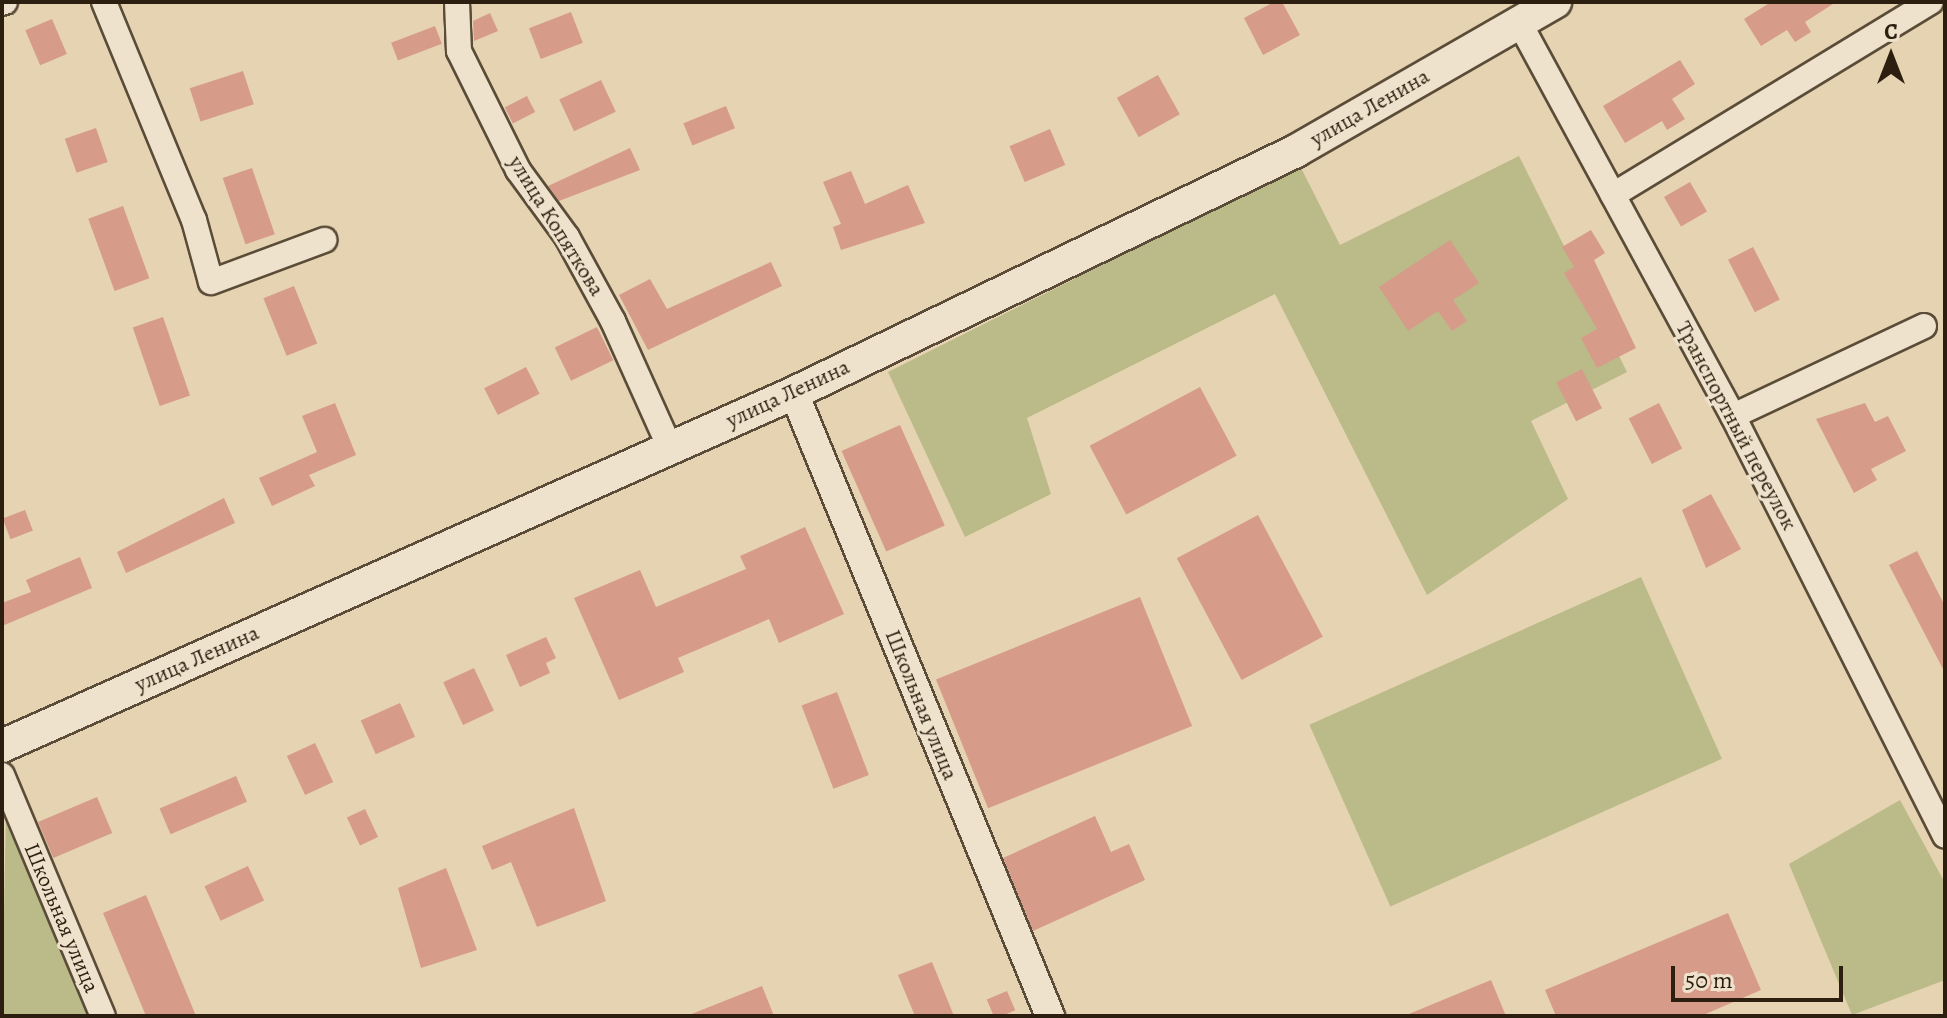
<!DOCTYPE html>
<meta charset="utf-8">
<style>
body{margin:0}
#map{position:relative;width:1947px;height:1018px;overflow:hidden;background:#e5d3b1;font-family:Alegreya,serif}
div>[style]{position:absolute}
.green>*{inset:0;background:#babb88;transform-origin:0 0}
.building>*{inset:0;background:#d79b8a;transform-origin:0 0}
.roads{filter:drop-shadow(2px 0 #5a4c38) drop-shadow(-2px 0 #5a4c38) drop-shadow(0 2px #5a4c38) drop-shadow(0 -2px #5a4c38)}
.minor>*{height:24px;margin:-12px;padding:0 12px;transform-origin:12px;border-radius:12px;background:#eee2cc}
.tertiary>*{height:28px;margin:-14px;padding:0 14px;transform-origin:14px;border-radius:14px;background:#eee2cc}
.secondary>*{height:32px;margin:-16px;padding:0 16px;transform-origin:16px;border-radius:16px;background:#eee2cc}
span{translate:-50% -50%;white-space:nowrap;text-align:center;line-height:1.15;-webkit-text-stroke:6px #eee2cc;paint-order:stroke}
.street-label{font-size:22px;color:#2c1f0f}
.frame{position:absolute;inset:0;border:4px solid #2c1f0f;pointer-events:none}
.north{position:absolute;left:1851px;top:16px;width:80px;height:80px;-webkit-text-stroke:6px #eee2cc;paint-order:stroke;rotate:0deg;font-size:22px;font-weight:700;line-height:32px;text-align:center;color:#2c1f0f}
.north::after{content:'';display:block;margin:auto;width:28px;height:36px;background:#2c1f0f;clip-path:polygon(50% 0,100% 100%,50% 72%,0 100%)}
.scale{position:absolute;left:1671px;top:966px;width:172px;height:36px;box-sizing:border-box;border:4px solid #2c1f0f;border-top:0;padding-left:10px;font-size:24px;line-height:28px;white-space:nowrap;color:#2c1f0f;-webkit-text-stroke:6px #eee2cc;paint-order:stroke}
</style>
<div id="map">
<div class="green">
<div style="clip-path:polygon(1519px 156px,1627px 372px,1531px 421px,1568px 499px,1427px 595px,1275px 294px,1027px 418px,1051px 494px,965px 537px,888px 372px,1300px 166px,1340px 245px)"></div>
<div style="left:1641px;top:577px;width:199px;height:363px;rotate:66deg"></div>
<div style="clip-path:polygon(1900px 800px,1945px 883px,1945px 980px,1852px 1015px,1789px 864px)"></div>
<div style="clip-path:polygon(6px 811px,94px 1016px,2px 1016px)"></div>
</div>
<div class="building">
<div style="clip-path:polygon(1274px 2px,1282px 2px,1300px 35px,1263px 55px,1244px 18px)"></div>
<div style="clip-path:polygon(1771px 2px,1836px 2px,1805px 22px,1811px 32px,1795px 42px,1787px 30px,1761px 46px,1744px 19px)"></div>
<div style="left:571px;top:12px;width:33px;height:45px;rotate:69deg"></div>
<div style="clip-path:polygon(490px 13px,498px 31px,474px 41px,473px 21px)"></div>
<div style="left:52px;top:19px;width:38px;height:29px;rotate:67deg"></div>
<div style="left:435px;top:26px;width:19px;height:47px;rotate:69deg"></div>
<div style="clip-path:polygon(1680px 60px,1695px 84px,1672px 99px,1685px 119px,1667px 130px,1662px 121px,1625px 143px,1603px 106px)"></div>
<div style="left:243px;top:71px;width:35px;height:56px;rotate:72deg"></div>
<div style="left:1158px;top:75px;width:45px;height:47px;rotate:61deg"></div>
<div style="left:601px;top:80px;width:35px;height:46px;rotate:65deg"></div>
<div style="left:527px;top:96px;width:18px;height:25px;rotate:63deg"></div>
<div style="left:726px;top:106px;width:24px;height:46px;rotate:68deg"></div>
<div style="left:96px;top:128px;width:36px;height:33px;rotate:71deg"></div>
<div style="left:1050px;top:129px;width:39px;height:44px;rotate:67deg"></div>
<div style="clip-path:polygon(630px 148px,640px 170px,559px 201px,548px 186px)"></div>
<div style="left:252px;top:168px;width:70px;height:31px;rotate:71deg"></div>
<div style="clip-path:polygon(851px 171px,865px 204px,908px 185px,925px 223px,841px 250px,833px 227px,841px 224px,823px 182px)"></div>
<div style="left:1690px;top:182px;width:34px;height:30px;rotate:60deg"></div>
<div style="left:123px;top:206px;width:77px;height:37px;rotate:70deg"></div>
<div style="clip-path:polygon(1591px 230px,1605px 253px,1594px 260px,1636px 348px,1597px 368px,1581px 338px,1597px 329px,1564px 273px,1574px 267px,1562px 247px)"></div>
<div style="clip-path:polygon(1450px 240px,1479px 283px,1453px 300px,1467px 321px,1452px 331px,1438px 311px,1408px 331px,1379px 287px)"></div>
<div style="left:1753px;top:247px;width:59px;height:28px;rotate:63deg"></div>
<div style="clip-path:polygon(771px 262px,782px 286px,648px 350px,619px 295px,650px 279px,667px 309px)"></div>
<div style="left:294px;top:286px;width:62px;height:33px;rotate:68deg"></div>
<div style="left:163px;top:317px;width:83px;height:32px;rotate:71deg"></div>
<div style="left:597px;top:327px;width:37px;height:47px;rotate:64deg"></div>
<div style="left:526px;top:367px;width:30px;height:47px;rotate:63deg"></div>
<div style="left:1582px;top:369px;width:44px;height:29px;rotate:63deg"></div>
<div style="left:1200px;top:387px;width:78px;height:125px;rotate:62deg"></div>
<div style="clip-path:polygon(335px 403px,356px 455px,309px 475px,315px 486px,272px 506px,259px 478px,317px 452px,302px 416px)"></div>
<div style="left:1659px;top:403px;width:51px;height:34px;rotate:63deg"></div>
<div style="clip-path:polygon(1865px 403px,1875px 422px,1888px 416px,1906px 451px,1871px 469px,1877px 480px,1854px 493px,1816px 419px)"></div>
<div style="left:900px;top:425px;width:110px;height:64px;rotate:66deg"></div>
<div style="clip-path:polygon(1711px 494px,1741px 549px,1706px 568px,1682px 510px)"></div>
<div style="clip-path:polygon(224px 498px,235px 523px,126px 573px,117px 552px)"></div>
<div style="left:25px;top:510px;width:22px;height:24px;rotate:69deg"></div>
<div style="left:1258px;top:515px;width:138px;height:92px;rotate:62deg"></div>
<div style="clip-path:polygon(805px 527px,844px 614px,779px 643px,769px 619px,678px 658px,684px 672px,619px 700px,574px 598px,640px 570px,656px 607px,746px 569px,740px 556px)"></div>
<div style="clip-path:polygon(1917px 551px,1945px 606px,1945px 673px,1889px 565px)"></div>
<div style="clip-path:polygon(80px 557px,92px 588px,2px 626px,2px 603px,31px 592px,26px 580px)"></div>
<div style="left:1140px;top:597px;width:139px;height:220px;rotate:68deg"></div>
<div style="clip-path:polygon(546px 637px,556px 658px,546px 663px,550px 673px,520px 687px,506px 655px)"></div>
<div style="left:474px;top:668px;width:47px;height:34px;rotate:65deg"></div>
<div style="left:837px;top:692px;width:89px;height:38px;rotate:69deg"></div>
<div style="left:400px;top:703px;width:37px;height:43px;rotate:66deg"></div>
<div style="left:315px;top:743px;width:43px;height:31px;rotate:65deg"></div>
<div style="left:236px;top:776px;width:28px;height:83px;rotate:67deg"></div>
<div style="left:97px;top:797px;width:39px;height:64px;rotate:67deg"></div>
<div style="clip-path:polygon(574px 808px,606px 901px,537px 927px,511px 862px,492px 870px,482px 846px)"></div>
<div style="left:365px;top:809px;width:31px;height:20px;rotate:65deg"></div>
<div style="clip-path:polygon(1095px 816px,1111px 852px,1129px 844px,1145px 880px,1033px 931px,1003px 858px)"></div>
<div style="left:248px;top:866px;width:38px;height:48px;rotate:65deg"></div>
<div style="clip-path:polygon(446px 868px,477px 950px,421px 968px,398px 888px)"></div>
<div style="clip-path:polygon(146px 895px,196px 1016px,146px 1016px,103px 913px)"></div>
<div style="clip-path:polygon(1728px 913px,1761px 990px,1701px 1016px,1556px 1016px,1545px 990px)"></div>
<div style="clip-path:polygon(932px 962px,954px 1016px,915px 1016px,898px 975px)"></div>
<div style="clip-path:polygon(1491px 980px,1506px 1016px,1404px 1016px)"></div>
<div style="clip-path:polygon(762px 986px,774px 1016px,689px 1016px,689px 1015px)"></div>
<div style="left:1007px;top:991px;width:21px;height:22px;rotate:67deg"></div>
</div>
<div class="roads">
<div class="minor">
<div style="left:104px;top:2px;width:236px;rotate:67.6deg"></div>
<div style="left:194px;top:220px;width:64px;rotate:74.7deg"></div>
<div style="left:211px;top:282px;width:121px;rotate:-20.4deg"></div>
<div style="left:457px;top:2px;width:49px;rotate:87.7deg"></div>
<div style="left:459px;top:51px;width:133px;rotate:63.6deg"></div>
<div style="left:518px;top:170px;width:83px;rotate:53.8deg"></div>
<div style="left:567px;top:237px;width:96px;rotate:61.3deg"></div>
<div style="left:613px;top:321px;width:139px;rotate:65.8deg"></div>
<div style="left:2px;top:3px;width:3px;rotate:-18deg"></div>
<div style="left:1519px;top:22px;width:448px;rotate:61.5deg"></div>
<div style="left:1733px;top:416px;width:470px;rotate:63.2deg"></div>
<div style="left:1613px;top:195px;width:372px;rotate:-31.3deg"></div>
<div style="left:1733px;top:416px;width:211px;rotate:-25.2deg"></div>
<div style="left:2px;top:775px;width:261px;rotate:67.3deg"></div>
</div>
<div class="tertiary">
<div style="left:794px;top:393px;width:674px;rotate:67.66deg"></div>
</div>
<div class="secondary">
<div style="left:2px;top:746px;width:867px;rotate:-24.02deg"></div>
<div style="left:794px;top:393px;width:557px;rotate:-25.74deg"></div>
<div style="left:1296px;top:151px;width:299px;rotate:-29.9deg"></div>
</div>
</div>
<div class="street-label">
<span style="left:1370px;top:108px;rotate:-30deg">улица Ленина</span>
<span style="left:556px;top:226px;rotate:58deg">улица Копяткова</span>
<span style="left:788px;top:394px;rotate:-25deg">улица Ленина</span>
<span style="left:1736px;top:426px;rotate:62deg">Транспортный переулок</span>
<span style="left:197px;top:659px;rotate:-24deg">улица Ленина</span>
<span style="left:921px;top:705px;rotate:68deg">Школьная улица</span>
<span style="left:61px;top:918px;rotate:67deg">Школьная улица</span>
</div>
<div class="frame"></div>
<div class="north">С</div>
<div class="scale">50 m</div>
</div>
